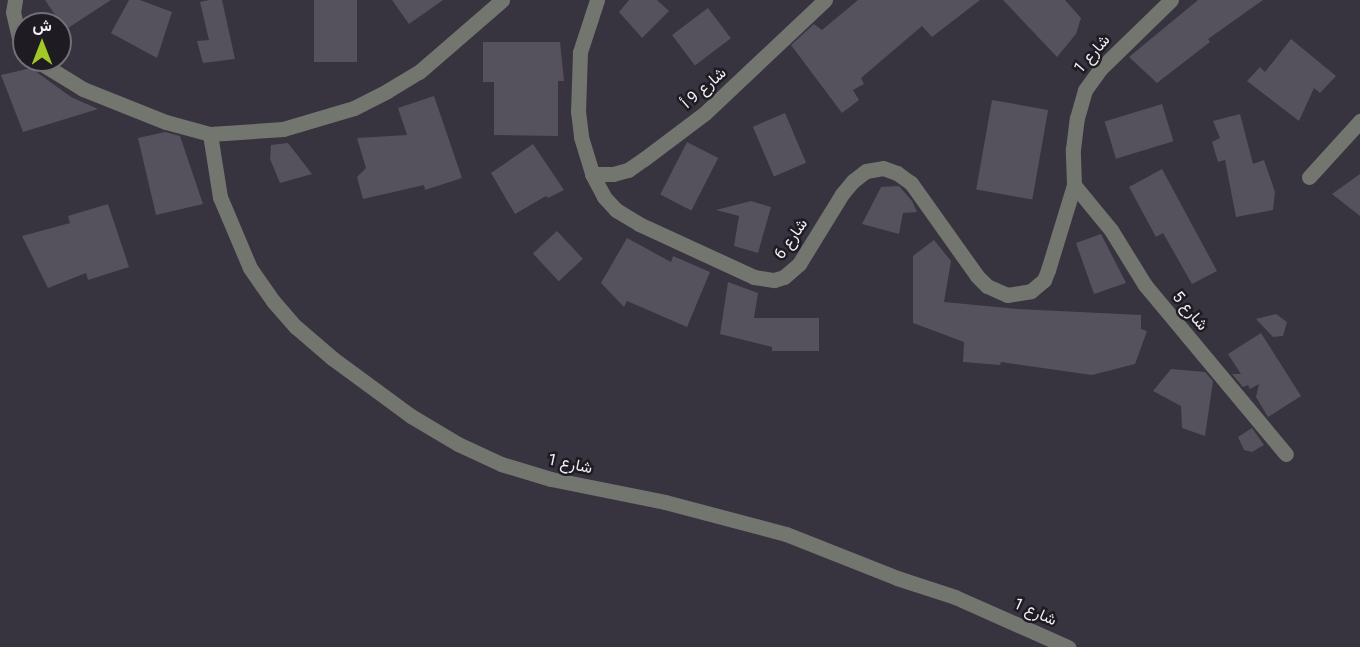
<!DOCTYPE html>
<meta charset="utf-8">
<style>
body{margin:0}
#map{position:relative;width:1360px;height:647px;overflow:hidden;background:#37333f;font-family:Roboto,Vazirmatn,sans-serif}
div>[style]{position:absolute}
.building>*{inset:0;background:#55515d;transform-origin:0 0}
.minor>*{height:15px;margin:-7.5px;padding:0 7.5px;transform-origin:7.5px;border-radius:7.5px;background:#73756f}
span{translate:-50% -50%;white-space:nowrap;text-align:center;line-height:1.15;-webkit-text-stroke:5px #1e1c22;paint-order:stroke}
.street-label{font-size:16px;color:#f1eef6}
.north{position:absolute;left:12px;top:12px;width:60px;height:60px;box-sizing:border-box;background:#1e1c22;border:2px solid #727077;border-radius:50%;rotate:0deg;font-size:16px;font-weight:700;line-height:24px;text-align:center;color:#f1eef6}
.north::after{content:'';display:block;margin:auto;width:21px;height:27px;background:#a3c927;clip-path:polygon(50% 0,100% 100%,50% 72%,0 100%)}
</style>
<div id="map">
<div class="building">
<div style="clip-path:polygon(45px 0,111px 0,65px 30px)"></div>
<div style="clip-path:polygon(129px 0,140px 0,172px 12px,157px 58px,111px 33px)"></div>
<div style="clip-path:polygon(209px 0,222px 0,235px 59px,203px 63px,197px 41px,209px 40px,200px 2px)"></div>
<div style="left:314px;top:0;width:43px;height:62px"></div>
<div style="clip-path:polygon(392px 0,443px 0,409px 24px)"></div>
<div style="clip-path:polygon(629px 0,657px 0,669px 11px,642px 38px,619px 12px)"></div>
<div style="clip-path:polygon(858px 0,980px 0,932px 37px,922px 26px,861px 78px,864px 84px,853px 90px,859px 100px,842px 113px,791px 45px,814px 24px,822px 30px)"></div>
<div style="clip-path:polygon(1003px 0,1065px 0,1081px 18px,1076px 34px,1057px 57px)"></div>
<div style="clip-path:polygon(1198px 0,1263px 0,1208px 39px,1210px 42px,1157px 83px,1129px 57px)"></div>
<div style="left:708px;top:8px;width:38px;height:45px;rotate:53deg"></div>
<div style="clip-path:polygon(1291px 39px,1336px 76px,1320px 93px,1314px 88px,1299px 121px,1247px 81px,1260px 67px,1265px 72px)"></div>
<div style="clip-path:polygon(483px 42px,560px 42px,564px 81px,558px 81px,558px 136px,494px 135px,494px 82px,483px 82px)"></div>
<div style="clip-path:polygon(31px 68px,71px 97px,98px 109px,23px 132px,1px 75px)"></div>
<div style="clip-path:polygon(434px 96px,462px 178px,425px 190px,424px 185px,363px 199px,357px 177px,366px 168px,357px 138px,407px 135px,398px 108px)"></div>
<div style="left:992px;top:100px;width:57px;height:91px;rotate:10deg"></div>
<div style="left:1162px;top:104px;width:39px;height:60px;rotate:73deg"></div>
<div style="left:785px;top:113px;width:54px;height:35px;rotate:67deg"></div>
<div style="clip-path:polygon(1240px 114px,1253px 164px,1264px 160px,1275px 192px,1273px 210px,1236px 217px,1225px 160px,1218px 162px,1212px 142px,1220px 138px,1213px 121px)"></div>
<div style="clip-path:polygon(165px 132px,180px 136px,203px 204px,156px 215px,138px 138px)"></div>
<div style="left:687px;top:142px;width:35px;height:59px;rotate:27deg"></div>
<div style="clip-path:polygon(288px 143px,312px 174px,280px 183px,270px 159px,271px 145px)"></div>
<div style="clip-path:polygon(533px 144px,564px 190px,548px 198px,546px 196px,515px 214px,491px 173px)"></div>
<div style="clip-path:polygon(1162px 169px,1217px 271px,1192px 284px,1163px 233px,1156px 237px,1129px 187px)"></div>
<div style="clip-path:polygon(1360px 174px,1360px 216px,1332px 194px)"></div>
<div style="clip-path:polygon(899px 186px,912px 201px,917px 212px,903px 213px,899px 234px,862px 224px,881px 187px)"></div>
<div style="clip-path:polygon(751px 201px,771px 207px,758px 253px,734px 246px,739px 216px,716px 210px)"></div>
<div style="clip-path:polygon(108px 204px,129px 267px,88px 280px,86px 273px,48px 288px,22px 236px,70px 223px,68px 216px)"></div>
<div style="left:557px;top:231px;width:38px;height:33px;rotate:47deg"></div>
<div style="clip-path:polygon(1101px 234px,1126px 283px,1094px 294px,1076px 243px)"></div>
<div style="clip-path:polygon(627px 238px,671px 262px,673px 256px,710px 272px,687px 327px,627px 301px,624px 307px,601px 283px)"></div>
<div style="clip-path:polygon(934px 240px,951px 261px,944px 302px,1018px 309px,1141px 315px,1141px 329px,1147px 331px,1135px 364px,1092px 375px,1001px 362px,1000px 365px,963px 362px,964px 342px,913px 323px,913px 256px)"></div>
<div style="clip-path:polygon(728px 282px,758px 293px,754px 318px,819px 318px,819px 351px,772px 351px,772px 347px,720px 334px)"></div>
<div style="clip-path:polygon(1276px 314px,1287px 322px,1283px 336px,1273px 337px,1256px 319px)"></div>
<div style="clip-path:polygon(1261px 333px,1301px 396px,1268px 417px,1256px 397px,1259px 384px,1250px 389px,1248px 385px,1243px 387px,1232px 374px,1241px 374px,1228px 354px)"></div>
<div style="clip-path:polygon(1171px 369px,1205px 372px,1213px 381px,1205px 436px,1182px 428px,1181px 406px,1153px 391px)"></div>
<div style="clip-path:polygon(1252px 428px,1264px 445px,1252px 452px,1244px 450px,1238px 437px)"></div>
</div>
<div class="minor">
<div style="left:15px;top:0;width:12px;rotate:99deg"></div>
<div style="left:13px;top:12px;width:26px;rotate:77deg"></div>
<div style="left:19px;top:37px;width:9px;rotate:54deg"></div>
<div style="left:597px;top:0;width:55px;rotate:108.1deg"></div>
<div style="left:580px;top:52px;width:59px;rotate:91.9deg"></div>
<div style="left:578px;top:111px;width:26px;rotate:83deg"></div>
<div style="left:581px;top:137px;width:39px;rotate:73deg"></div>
<div style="left:592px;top:174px;width:26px;rotate:62deg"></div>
<div style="left:604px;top:197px;width:18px;rotate:47deg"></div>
<div style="left:616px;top:210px;width:27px;rotate:31deg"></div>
<div style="left:639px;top:224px;width:127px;rotate:24.7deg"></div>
<div style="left:754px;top:277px;width:20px;rotate:9deg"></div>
<div style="left:774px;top:280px;width:10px;rotate:-17deg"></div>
<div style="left:784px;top:277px;width:20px;rotate:-41deg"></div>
<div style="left:799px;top:264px;width:82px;rotate:-58.4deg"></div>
<div style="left:842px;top:194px;width:17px;rotate:-50deg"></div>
<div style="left:853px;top:181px;width:16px;rotate:-38deg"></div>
<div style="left:866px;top:171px;width:17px;rotate:-10deg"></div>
<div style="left:883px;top:168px;width:15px;rotate:20deg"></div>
<div style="left:897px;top:173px;width:17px;rotate:36deg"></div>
<div style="left:911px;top:183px;width:114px;rotate:54.6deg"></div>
<div style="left:977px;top:276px;width:14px;rotate:45deg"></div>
<div style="left:987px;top:286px;width:22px;rotate:24deg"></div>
<div style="left:1007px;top:295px;width:24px;rotate:-9deg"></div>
<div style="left:1031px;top:291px;width:17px;rotate:-40deg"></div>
<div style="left:1044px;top:280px;width:11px;rotate:-68deg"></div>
<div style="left:1048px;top:270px;width:89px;rotate:-73deg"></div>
<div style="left:1074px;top:185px;width:36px;rotate:-92deg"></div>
<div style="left:1073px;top:149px;width:31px;rotate:-83deg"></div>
<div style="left:1077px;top:118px;width:29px;rotate:-74deg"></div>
<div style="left:1085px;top:90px;width:26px;rotate:-54deg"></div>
<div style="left:1100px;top:69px;width:99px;rotate:-44.2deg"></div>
<div style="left:36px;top:60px;width:55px;rotate:31.7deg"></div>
<div style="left:83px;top:89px;width:89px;rotate:21.7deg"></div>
<div style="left:166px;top:122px;width:46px;rotate:15.3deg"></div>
<div style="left:210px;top:134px;width:73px;rotate:-3.9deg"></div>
<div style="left:283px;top:129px;width:74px;rotate:-16.5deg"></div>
<div style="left:354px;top:108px;width:37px;rotate:-27deg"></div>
<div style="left:387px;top:91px;width:37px;rotate:-31deg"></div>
<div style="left:419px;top:72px;width:110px;rotate:-40.9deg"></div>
<div style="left:210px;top:134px;width:64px;rotate:81deg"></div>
<div style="left:220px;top:197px;width:77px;rotate:67.1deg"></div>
<div style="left:250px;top:268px;width:40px;rotate:55.1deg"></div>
<div style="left:273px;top:301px;width:35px;rotate:49deg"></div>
<div style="left:296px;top:327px;width:48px;rotate:40.7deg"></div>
<div style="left:332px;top:358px;width:98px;rotate:36.3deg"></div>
<div style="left:411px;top:416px;width:55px;rotate:30.8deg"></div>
<div style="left:458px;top:444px;width:47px;rotate:24.9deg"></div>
<div style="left:501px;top:464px;width:52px;rotate:16.7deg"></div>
<div style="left:551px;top:479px;width:116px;rotate:11.4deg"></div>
<div style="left:665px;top:502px;width:125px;rotate:14.8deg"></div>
<div style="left:786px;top:534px;width:119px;rotate:21.6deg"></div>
<div style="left:897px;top:578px;width:61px;rotate:18.1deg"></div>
<div style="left:955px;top:597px;width:124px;rotate:23.9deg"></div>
<div style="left:592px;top:174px;width:21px"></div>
<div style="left:613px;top:174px;width:16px;rotate:-15deg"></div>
<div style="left:628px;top:170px;width:19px;rotate:-35deg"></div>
<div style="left:644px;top:159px;width:76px;rotate:-37deg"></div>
<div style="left:705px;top:113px;width:165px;rotate:-43.3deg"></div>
<div style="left:1309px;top:177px;width:76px;rotate:-47.7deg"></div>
<div style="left:1074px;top:185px;width:58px;rotate:50.6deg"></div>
<div style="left:1111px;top:230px;width:65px;rotate:58.3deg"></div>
<div style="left:1145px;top:285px;width:220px;rotate:50.2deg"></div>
</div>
<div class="street-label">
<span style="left:1092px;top:54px;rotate:-49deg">شارع 1</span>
<span style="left:704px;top:88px;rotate:-41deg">شارع 9 أ</span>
<span style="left:791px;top:239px;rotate:-55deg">شارع 6</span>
<span style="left:1190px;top:311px;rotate:50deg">شارع 5</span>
<span style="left:570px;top:464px;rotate:12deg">شارع 1</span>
<span style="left:1035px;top:612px;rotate:24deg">شارع 1</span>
</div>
<div class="north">ش</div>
</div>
